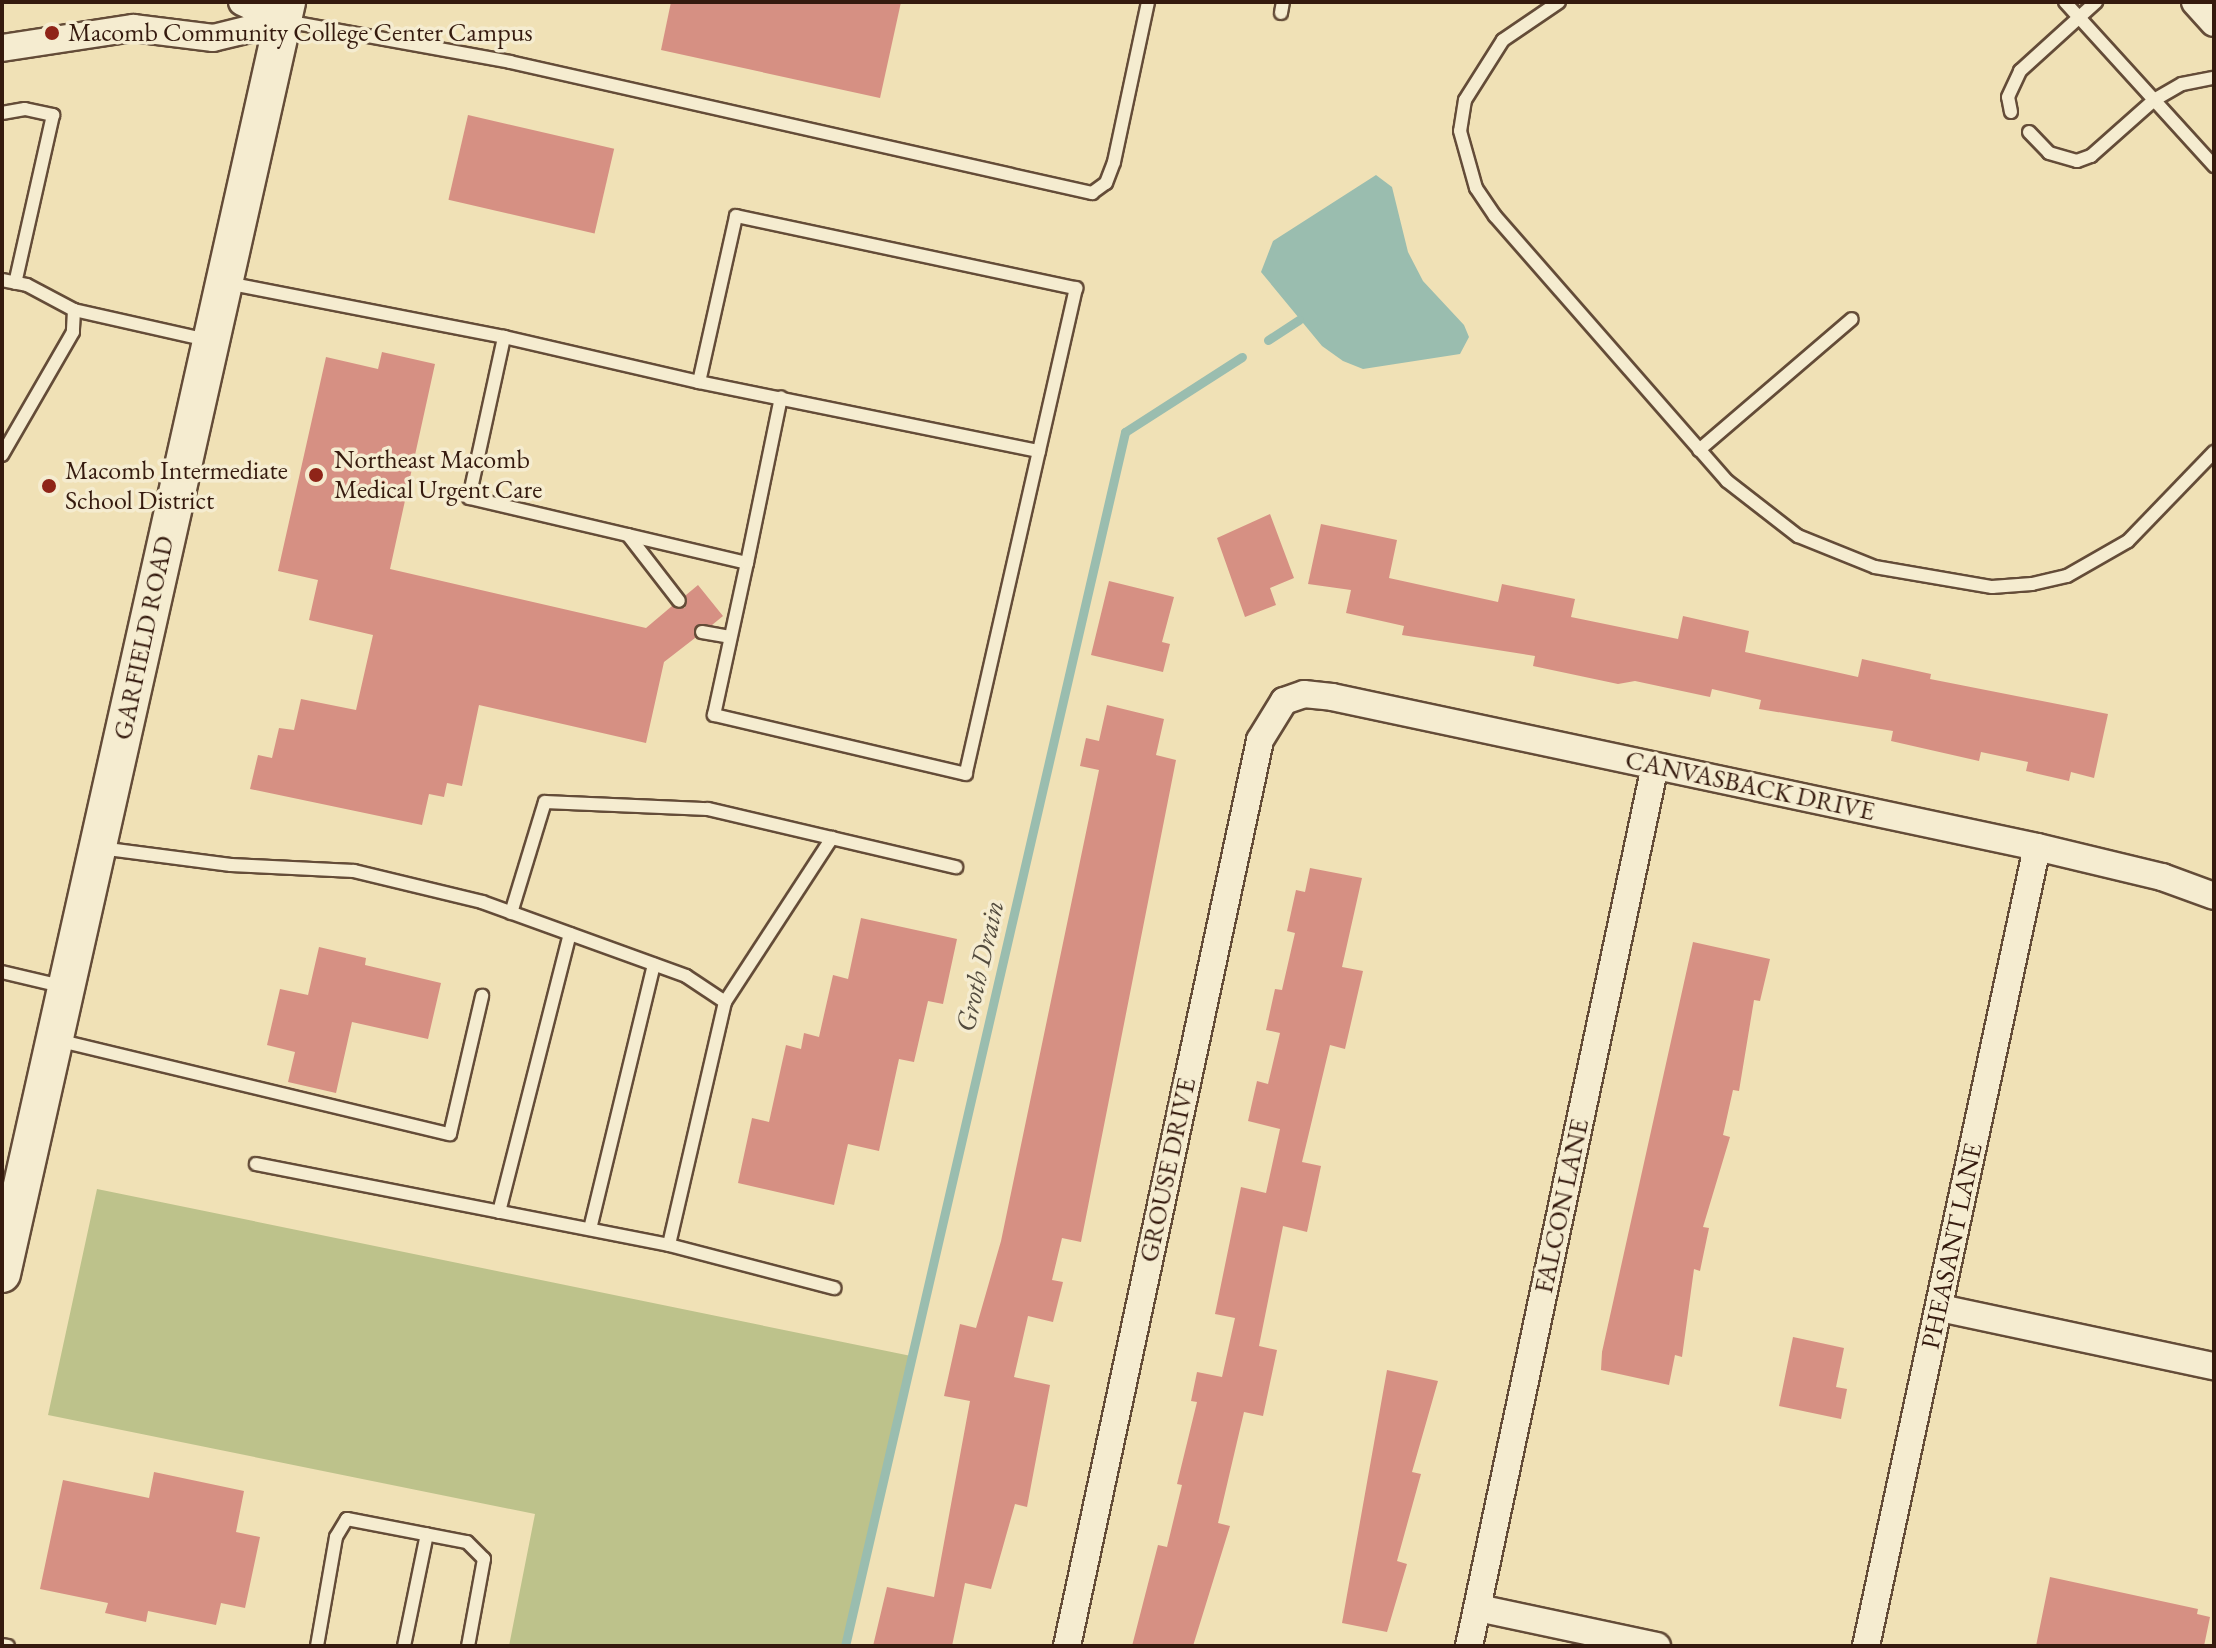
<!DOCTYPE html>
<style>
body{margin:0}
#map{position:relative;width:2216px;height:1648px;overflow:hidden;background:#f0e1b6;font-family:"EB Garamond",serif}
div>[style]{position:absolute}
.green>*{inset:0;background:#bdc28b}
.water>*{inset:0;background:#9abdaf}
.stream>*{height:9px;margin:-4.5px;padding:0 4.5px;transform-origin:4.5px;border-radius:4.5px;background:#9abdaf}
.building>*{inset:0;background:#d69083;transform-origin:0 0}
.roads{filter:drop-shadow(2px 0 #644c38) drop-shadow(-2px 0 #644c38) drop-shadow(0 2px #644c38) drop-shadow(0 -2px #644c38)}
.service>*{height:12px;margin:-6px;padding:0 6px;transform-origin:6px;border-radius:6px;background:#f5ecd0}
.minor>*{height:26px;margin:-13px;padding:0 13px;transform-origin:13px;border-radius:13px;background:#f5ecd0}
.secondary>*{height:36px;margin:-18px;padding:0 18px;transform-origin:18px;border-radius:18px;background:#f5ecd0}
.dots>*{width:22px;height:22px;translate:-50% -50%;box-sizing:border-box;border:4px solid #f5ecd0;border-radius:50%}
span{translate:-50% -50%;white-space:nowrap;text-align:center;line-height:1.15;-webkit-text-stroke:7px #f5ecd0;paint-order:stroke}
.poi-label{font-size:26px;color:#351a0e}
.left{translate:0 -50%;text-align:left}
.street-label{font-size:26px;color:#351a0e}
.water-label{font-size:28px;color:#534b3e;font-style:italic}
.frame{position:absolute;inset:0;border:4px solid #351a0e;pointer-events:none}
</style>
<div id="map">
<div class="green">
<div style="clip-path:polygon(97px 1189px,916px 1357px,847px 1646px,509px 1646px,535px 1514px,48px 1415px)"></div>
</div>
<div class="water">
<div style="clip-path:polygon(1376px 175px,1392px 187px,1408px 252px,1423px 281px,1464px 325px,1469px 337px,1460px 354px,1363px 369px,1343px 361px,1322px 346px,1261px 272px,1273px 241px)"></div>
</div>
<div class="stream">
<div style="left:1268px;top:340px;width:37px;rotate:-33deg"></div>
<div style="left:845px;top:1646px;width:1246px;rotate:-77.01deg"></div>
<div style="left:1125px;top:432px;width:139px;rotate:-32.7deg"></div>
</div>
<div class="building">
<div style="clip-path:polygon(671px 2px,901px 2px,880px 98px,661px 50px)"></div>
<div style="left:468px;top:115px;width:150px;height:87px;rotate:13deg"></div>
<div style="clip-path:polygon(382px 352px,435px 364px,390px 569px,646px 628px,672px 606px,685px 608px,686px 595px,698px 585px,723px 616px,712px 625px,696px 626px,695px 638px,664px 662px,646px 743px,479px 705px,462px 786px,447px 783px,444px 797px,429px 794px,422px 825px,250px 789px,258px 755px,272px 758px,279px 728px,294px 730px,301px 699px,356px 710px,373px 635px,309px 620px,318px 580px,278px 571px,326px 357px,378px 369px)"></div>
<div style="clip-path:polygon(1270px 514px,1294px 578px,1270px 588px,1276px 605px,1245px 617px,1217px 538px)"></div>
<div style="clip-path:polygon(1321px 524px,1397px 540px,1389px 578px,1498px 602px,1502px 584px,1575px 599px,1571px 617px,1678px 639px,1683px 616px,1749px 631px,1745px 652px,1858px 677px,1862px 659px,1931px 674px,1930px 679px,2108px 714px,2094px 778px,2071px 772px,2069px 781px,2026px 771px,2028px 762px,1981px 752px,1979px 761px,1891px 741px,1893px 731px,1759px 709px,1761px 700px,1712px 689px,1710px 697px,1635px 681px,1618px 684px,1533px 666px,1535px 656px,1402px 635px,1404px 626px,1346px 613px,1351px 590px,1308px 584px)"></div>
<div style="clip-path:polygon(1109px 581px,1174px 597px,1162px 642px,1170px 644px,1163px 672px,1091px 655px)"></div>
<div style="clip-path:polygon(1107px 705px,1164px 719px,1156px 755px,1176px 760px,1081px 1242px,1062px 1238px,1052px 1280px,1063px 1282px,1053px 1322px,1028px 1316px,1014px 1377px,1050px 1385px,1027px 1507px,1015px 1504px,991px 1589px,965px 1583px,952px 1646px,873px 1646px,887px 1587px,934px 1597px,970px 1401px,944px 1396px,960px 1324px,976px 1328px,1001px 1241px,1099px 770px,1080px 766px,1086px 738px,1099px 741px)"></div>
<div style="clip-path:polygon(1310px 868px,1362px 878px,1342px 967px,1363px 971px,1345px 1049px,1330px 1045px,1302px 1162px,1321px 1166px,1307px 1232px,1283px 1226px,1259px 1346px,1277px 1350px,1263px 1416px,1244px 1412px,1218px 1523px,1230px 1526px,1193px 1646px,1132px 1646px,1158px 1545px,1167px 1547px,1182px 1485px,1177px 1484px,1197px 1402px,1191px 1401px,1197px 1372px,1222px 1377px,1235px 1318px,1215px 1314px,1241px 1187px,1266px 1193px,1280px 1129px,1248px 1121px,1257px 1081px,1268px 1084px,1280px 1033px,1266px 1030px,1275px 989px,1282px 990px,1295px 933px,1287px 931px,1296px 890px,1305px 892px)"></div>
<div style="clip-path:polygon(861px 918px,957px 939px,943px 1004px,928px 1001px,914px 1062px,899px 1059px,879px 1151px,848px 1144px,834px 1205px,738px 1183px,752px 1118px,769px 1122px,786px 1045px,801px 1049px,804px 1033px,819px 1037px,833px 975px,848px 979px)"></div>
<div style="clip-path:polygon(1693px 942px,1770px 959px,1760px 1001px,1754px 1000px,1739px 1091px,1733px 1090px,1723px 1135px,1730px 1137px,1703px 1227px,1709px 1228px,1700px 1271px,1694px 1269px,1682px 1357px,1675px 1355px,1669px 1385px,1601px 1370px,1602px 1352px)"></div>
<div style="clip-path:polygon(319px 947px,366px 958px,365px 965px,441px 983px,428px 1039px,352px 1022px,336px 1093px,288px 1082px,295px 1052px,267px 1045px,280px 989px,308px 995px)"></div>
<div style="clip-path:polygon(1793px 1337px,1844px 1348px,1836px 1387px,1847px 1389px,1841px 1419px,1779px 1406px)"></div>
<div style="clip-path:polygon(1387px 1370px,1438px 1381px,1412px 1472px,1421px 1474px,1397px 1561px,1407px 1564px,1387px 1632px,1342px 1623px)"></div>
<div style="clip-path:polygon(154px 1472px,244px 1491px,236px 1532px,260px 1537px,245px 1608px,221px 1603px,216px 1625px,148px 1611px,146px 1622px,105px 1613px,108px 1603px,40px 1589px,63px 1480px,149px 1498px)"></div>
<div style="clip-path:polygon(2050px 1577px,2198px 1609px,2197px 1614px,2210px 1617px,2204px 1646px,2036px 1646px)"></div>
</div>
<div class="roads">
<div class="service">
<div style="left:1559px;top:2px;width:68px;rotate:145.8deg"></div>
<div style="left:1503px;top:40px;width:71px;rotate:122.3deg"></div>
<div style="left:1465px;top:100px;width:31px;rotate:99deg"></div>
<div style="left:1460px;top:131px;width:59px;rotate:74.3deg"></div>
<div style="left:1476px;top:188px;width:34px;rotate:56deg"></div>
<div style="left:1495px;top:216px;width:352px;rotate:48.8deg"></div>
<div style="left:1727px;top:481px;width:90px;rotate:37.8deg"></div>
<div style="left:1798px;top:536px;width:83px;rotate:21.9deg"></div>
<div style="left:1875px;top:567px;width:119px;rotate:9.7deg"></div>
<div style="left:1992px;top:587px;width:40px;rotate:-4.3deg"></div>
<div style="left:2032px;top:584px;width:36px;rotate:-13deg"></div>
<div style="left:2067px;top:576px;width:70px;rotate:-29.8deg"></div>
<div style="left:2128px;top:541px;width:124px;rotate:-46deg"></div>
<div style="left:2065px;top:2px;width:222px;rotate:47.7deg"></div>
<div style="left:1281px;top:13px;width:11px;rotate:-80deg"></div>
<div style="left:285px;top:21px;width:229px;rotate:10.3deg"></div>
<div style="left:510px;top:62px;width:597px;rotate:12.69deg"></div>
<div style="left:1092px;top:193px;width:17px;rotate:-36deg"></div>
<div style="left:1106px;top:183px;width:22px;rotate:-69deg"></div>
<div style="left:1114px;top:162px;width:164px;rotate:-78deg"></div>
<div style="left:2011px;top:112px;width:15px;rotate:-101deg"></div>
<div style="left:2008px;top:97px;width:29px;rotate:-65deg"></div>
<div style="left:2020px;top:71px;width:103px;rotate:-42.2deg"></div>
<div style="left:2px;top:113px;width:23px;rotate:-10deg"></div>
<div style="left:25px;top:109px;width:29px;rotate:12deg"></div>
<div style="left:53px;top:115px;width:172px;rotate:102.7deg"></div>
<div style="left:2029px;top:132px;width:29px;rotate:46deg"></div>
<div style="left:2049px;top:153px;width:29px;rotate:16deg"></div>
<div style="left:2077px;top:161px;width:15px;rotate:-20deg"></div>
<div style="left:2091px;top:156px;width:84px;rotate:-41.6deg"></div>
<div style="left:2154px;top:100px;width:32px;rotate:-30deg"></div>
<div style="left:2182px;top:84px;width:33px;rotate:-11deg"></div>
<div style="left:2px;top:280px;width:25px;rotate:11deg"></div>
<div style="left:27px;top:285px;width:53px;rotate:28deg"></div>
<div style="left:74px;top:310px;width:22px;rotate:93deg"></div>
<div style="left:73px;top:332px;width:142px;rotate:120deg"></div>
<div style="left:227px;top:283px;width:282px;rotate:11deg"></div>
<div style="left:504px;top:337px;width:200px;rotate:13deg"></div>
<div style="left:699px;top:382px;width:170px;rotate:-77.4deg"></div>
<div style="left:736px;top:216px;width:348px;rotate:12deg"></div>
<div style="left:1076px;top:288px;width:498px;rotate:102.8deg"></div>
<div style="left:966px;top:774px;width:259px;rotate:-166.8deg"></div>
<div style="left:714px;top:715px;width:156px;rotate:-77.8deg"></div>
<div style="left:747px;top:563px;width:285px;rotate:-166.8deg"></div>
<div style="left:469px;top:498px;width:165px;rotate:-77.7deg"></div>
<div style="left:74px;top:310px;width:136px;rotate:12.7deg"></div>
<div style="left:699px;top:382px;width:347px;rotate:11.5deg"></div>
<div style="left:1699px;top:450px;width:201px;rotate:-40.6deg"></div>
<div style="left:628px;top:535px;width:83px;rotate:52.3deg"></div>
<div style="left:747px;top:563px;width:169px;rotate:-78.4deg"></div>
<div style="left:702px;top:632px;width:28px;rotate:10deg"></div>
<div style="left:100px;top:848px;width:132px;rotate:7.4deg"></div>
<div style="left:231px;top:865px;width:123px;rotate:2.8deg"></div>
<div style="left:354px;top:871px;width:132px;rotate:13.6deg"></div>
<div style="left:482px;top:902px;width:217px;rotate:19.9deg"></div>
<div style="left:686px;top:976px;width:47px;rotate:33.7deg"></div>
<div style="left:725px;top:1002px;width:249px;rotate:103deg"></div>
<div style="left:669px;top:1245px;width:421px;rotate:-168.9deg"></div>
<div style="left:511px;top:913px;width:116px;rotate:-73deg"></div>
<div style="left:545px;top:802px;width:163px;rotate:2.5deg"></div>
<div style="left:708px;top:809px;width:255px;rotate:13.2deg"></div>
<div style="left:2px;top:972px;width:65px;rotate:13.4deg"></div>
<div style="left:725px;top:1002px;width:196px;rotate:-56.9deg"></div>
<div style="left:57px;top:1040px;width:404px;rotate:13.5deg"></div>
<div style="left:450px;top:1134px;width:142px;rotate:-76.9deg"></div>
<div style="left:499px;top:1212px;width:287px;rotate:-75.7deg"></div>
<div style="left:590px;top:1229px;width:272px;rotate:-76.4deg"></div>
<div style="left:669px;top:1245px;width:171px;rotate:14.6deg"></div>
<div style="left:2px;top:1645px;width:6px;rotate:9deg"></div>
<div style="left:317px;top:1646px;width:111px;rotate:-80.1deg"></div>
<div style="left:336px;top:1537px;width:21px;rotate:-59deg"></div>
<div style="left:347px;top:1519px;width:122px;rotate:10.9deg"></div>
<div style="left:467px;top:1542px;width:24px;rotate:45deg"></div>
<div style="left:484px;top:1559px;width:88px;rotate:100.4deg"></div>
<div style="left:404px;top:1646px;width:114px;rotate:-78.4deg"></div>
</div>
<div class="minor">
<div style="left:242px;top:2px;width:44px;rotate:25.4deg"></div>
<div style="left:2195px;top:2px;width:28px;rotate:48deg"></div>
<div style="left:2px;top:48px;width:133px;rotate:-8.7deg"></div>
<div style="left:133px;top:28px;width:81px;rotate:7.1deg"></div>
<div style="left:213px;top:38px;width:71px;rotate:-13.8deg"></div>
<div style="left:1940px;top:1308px;width:280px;rotate:12deg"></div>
<div style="left:1478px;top:1608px;width:183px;rotate:12deg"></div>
<div style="left:1067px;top:1646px;width:926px;rotate:-77.97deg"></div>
<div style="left:1260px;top:740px;width:46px;rotate:-58.4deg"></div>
<div style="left:1284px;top:701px;width:21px;rotate:-19deg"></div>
<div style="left:1304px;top:694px;width:28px;rotate:6deg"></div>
<div style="left:1332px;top:697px;width:721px;rotate:12.01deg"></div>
<div style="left:2037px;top:847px;width:129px;rotate:13.5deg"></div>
<div style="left:2162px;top:877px;width:55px;rotate:20.1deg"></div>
<div style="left:1469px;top:1646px;width:899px;rotate:-78.07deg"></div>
<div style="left:1866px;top:1646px;width:817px;rotate:-77.92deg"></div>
</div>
<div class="secondary">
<div style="left:2px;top:1274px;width:1304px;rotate:-77.37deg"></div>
</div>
</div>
<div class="dots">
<div style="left:52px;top:33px;background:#8f2418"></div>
<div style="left:316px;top:475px;background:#8f2418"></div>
<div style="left:49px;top:486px;background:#8f2418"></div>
</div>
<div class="poi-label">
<span class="left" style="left:68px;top:33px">Macomb Community College Center Campus</span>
<span class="left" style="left:334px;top:475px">Northeast Macomb<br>Medical Urgent Care</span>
<span class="left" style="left:65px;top:486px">Macomb Intermediate<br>School District</span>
</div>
<div class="street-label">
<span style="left:144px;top:638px;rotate:-78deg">GARFIELD ROAD</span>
<span style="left:1750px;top:786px;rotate:12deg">CANVASBACK DRIVE</span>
<span style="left:1168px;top:1170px;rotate:-78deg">GROUSE DRIVE</span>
<span style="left:1562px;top:1206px;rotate:-78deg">FALCON LANE</span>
<span style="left:1952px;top:1246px;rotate:-78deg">PHEASANT LANE</span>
</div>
<div class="water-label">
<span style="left:979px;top:966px;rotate:-77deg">Groth Drain</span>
</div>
<div class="frame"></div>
</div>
